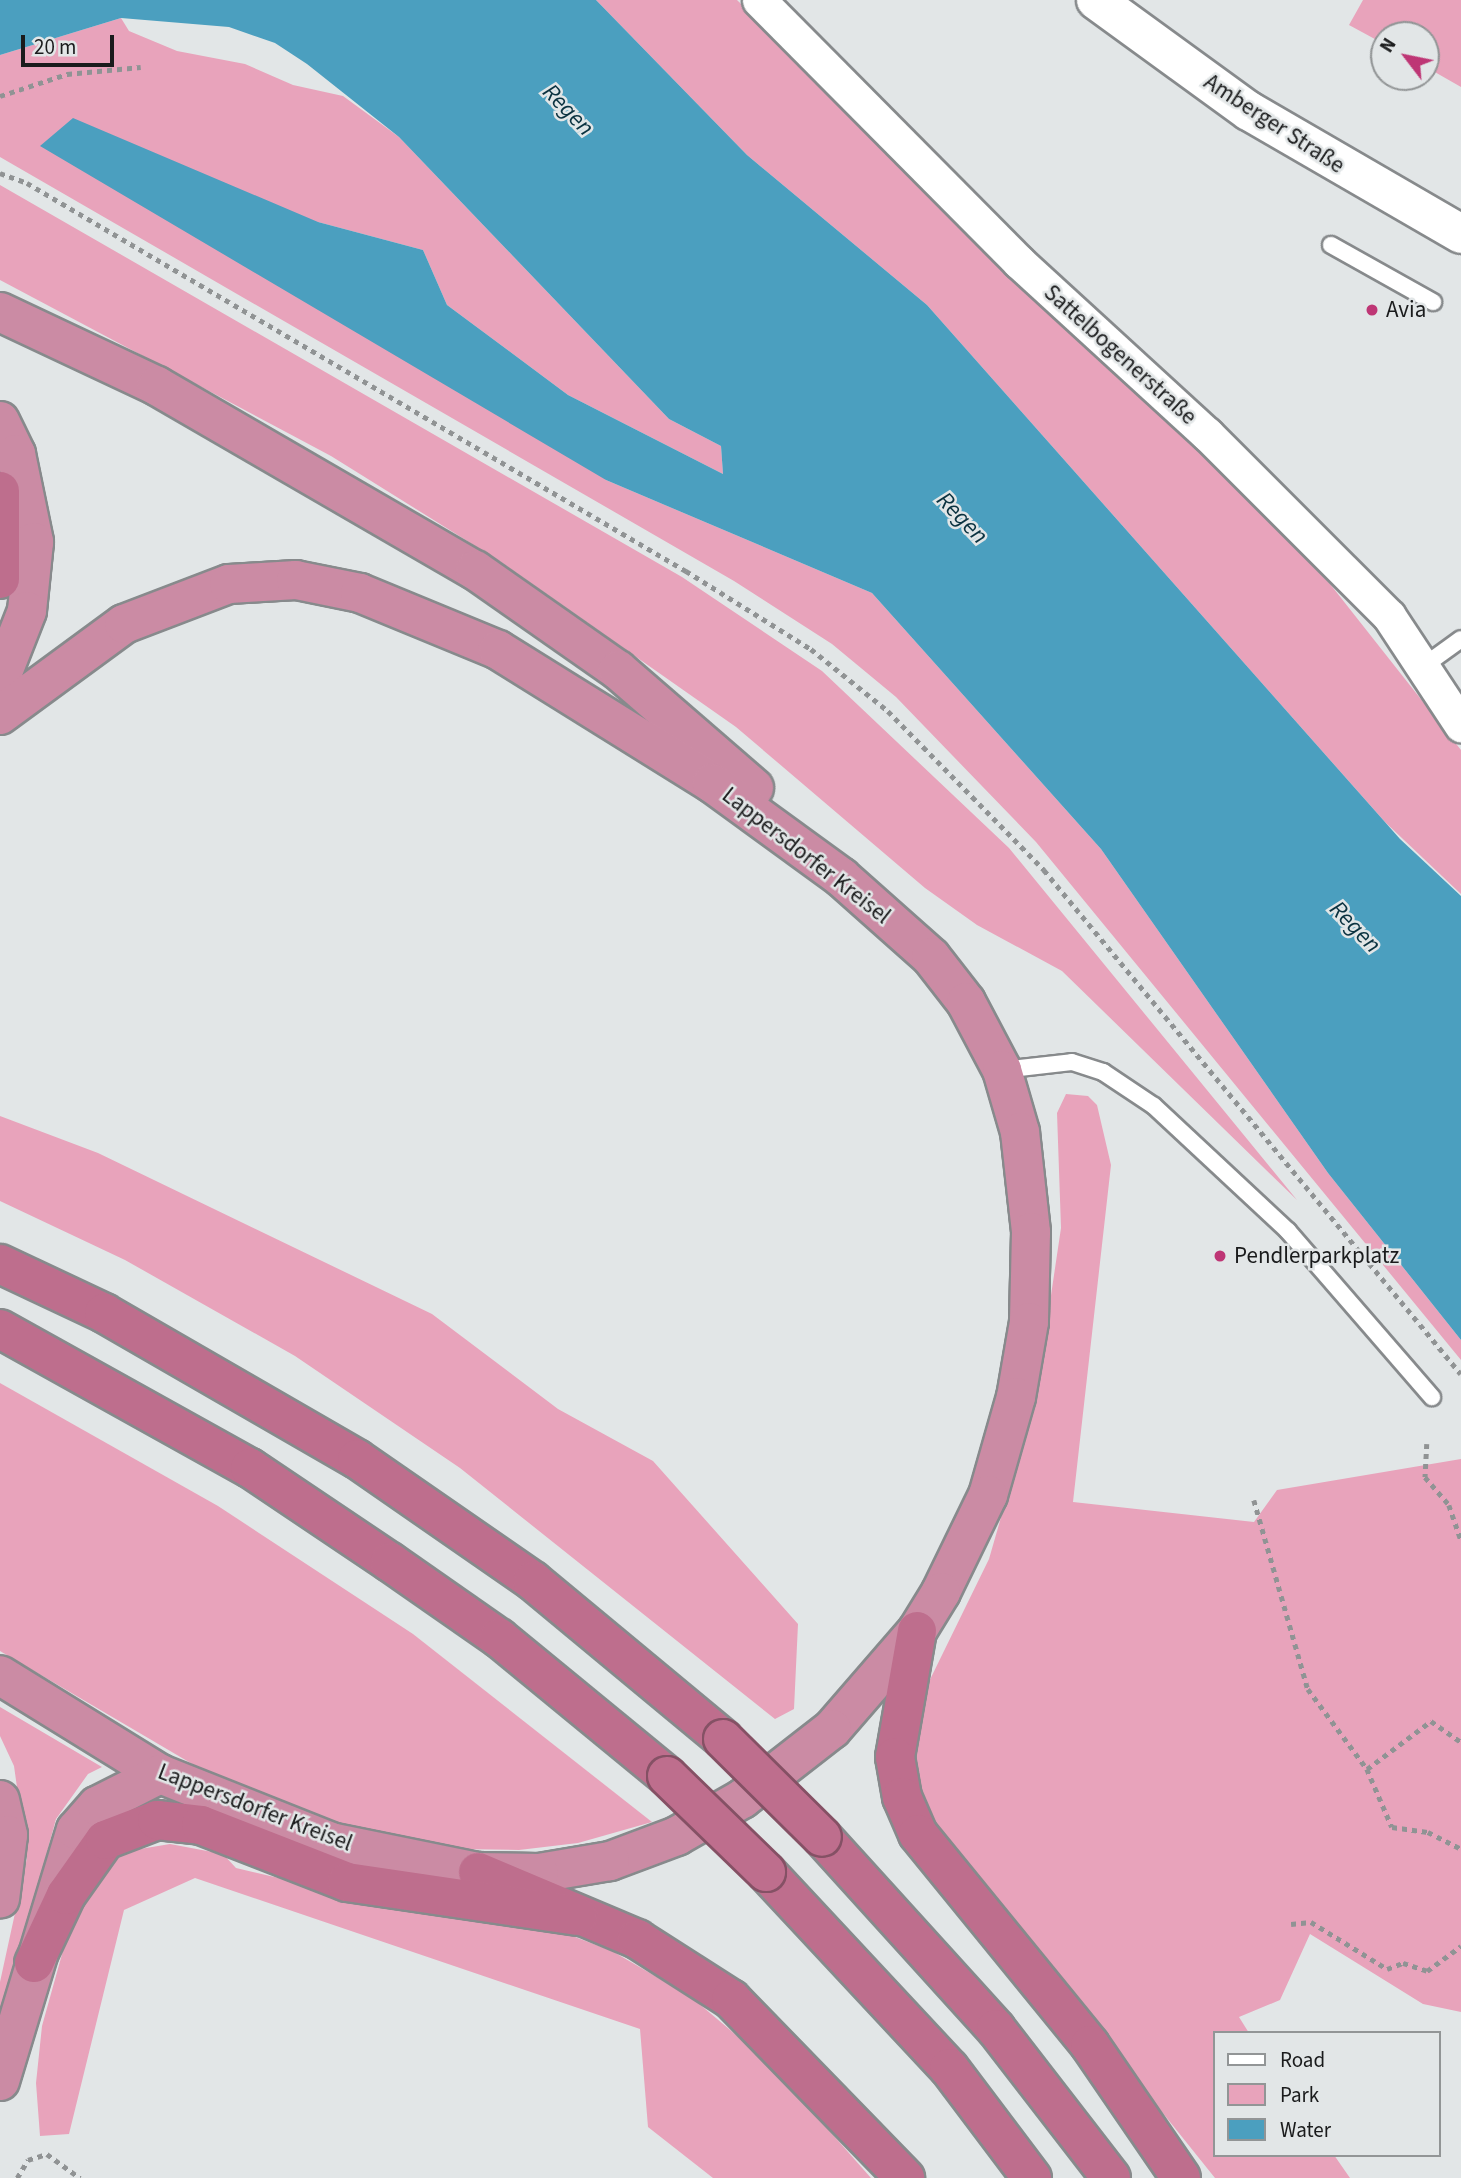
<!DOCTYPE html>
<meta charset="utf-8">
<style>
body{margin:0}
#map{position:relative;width:1461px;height:2178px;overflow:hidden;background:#e2e6e7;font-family:"Source Sans 3",sans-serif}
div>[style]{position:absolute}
.green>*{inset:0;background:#e8a3bb}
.water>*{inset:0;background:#4b9fbf}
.path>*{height:4.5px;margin-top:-2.25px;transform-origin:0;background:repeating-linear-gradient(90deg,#909394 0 5px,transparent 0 10px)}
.roads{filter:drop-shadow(2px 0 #878a8c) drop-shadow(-2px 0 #878a8c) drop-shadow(0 2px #878a8c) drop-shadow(0 -2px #878a8c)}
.service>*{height:16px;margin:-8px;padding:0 8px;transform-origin:8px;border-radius:8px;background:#fff}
.minor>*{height:33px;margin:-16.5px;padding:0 16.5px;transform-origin:16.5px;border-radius:16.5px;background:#fff}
.secondary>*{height:38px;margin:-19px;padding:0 19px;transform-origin:19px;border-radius:19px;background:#fff}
.trunk>*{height:38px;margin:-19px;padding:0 19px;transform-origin:19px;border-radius:19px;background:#cb8ba4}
.motorway>*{height:38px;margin:-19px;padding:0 19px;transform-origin:19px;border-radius:19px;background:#be6e8d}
.bridges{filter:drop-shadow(2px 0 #855165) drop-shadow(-2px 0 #855165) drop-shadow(0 2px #855165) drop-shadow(0 -2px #855165)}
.motorway-bridge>*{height:38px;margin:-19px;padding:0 19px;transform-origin:19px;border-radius:19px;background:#be6e8d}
.dots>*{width:19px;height:19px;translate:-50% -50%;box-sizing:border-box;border:4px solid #e2e6e7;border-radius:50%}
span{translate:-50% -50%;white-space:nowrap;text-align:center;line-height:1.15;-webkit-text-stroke:5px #e2e6e7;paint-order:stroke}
.street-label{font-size:23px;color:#1a1b1c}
.poi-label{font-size:23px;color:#1a1b1c}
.left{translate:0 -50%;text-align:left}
.water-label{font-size:24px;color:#0a3240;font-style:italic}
.legend{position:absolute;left:1213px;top:2031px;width:228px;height:126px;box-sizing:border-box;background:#e2e6e7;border:2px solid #929596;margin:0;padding:9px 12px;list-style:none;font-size:21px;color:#1a1b1c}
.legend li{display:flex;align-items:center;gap:14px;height:35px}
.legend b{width:35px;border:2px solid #929596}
.north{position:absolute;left:1370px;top:21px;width:70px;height:70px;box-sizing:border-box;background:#e2e6e7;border:2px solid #929596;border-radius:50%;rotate:302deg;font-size:19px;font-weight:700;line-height:28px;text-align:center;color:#1a1b1c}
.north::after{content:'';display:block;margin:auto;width:24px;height:32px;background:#be3675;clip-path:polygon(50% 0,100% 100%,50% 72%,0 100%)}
.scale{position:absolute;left:21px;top:35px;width:93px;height:32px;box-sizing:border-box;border:4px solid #1a1b1c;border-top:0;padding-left:9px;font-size:21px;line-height:24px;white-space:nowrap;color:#1a1b1c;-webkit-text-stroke:5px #e2e6e7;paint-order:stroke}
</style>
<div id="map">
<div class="green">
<div style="clip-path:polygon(596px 0,737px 0,1203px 452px,1330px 584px,1461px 750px,1461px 894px,1385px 822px,927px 305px,747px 155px)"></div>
<div style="clip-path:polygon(1363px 0,1461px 0,1461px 87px,1426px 67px,1426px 35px,1384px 35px,1384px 44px,1349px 25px)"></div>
<div style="clip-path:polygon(121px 18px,129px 31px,177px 51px,245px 64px,293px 85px,343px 96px,399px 137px,669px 419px,721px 446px,723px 474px,568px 395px,447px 305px,423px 250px,318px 222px,606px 480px,872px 593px,1101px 849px,1328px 1173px,1461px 1340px,1461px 1360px,1036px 842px,896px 697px,832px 644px,734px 581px,0 157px,0 55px)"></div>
<div style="clip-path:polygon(0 185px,682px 577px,822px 671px,1009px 848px,1297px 1200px,1062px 971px,977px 925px,925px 888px,736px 727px,501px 562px,331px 456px,0 280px)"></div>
<div style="clip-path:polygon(1066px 1094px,1088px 1096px,1097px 1105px,1111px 1165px,1073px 1502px,1254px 1522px,1277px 1490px,1461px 1459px,1461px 2012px,1423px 2004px,1310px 1934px,1280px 2000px,1239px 2017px,1249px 2033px,1214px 2033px,1214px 2155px,1334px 2155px,1350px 2178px,1215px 2178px,926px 1818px,909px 1767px,920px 1700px,989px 1559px,1036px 1396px,1061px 1228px,1057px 1113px)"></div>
<div style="clip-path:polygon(0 1116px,98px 1153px,432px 1314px,558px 1409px,653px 1461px,798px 1624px,794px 1709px,775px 1719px,460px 1468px,295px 1356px,125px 1260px,0 1201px)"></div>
<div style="clip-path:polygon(0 1383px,218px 1506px,413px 1634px,652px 1822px,578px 1843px,519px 1850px,455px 1849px,380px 1836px,296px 1810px,194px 1765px,0 1651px)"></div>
<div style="clip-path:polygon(0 1707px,102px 1767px,88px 1774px,56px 1819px,0 2025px,0 1982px,27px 1858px,14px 1766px,0 1736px)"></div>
<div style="clip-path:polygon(170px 1844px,223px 1854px,236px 1868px,374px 1900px,567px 1934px,612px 1951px,691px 1997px,729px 2029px,780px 2075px,871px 2178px,713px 2178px,648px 2127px,640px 2029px,195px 1878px,124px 1910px,69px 2134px,40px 2136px,36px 2083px,42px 2026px,76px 1904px,99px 1872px,128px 1851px)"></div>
</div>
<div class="water">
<div style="clip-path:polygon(0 0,596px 0,747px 155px,927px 305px,1400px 839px,1461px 896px,1461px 1340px,1328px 1173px,1101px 849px,872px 593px,606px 480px,40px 146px,73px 118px,318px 222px,423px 250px,447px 305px,568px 395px,723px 474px,721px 446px,669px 419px,399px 137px,307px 64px,275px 43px,229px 27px,121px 18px,0 55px)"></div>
</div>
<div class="path">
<div style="left:0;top:96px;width:71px;rotate:-18.2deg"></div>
<div style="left:67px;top:74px;width:74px;rotate:-5.4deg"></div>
<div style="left:0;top:173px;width:29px;rotate:20deg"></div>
<div style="left:27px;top:183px;width:765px;rotate:30.49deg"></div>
<div style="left:686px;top:571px;width:147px;rotate:32deg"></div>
<div style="left:811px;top:649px;width:99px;rotate:38.8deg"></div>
<div style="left:888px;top:711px;width:223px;rotate:45.5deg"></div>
<div style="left:1044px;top:870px;width:654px;rotate:50.4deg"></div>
<div style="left:1427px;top:1444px;width:33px;rotate:93deg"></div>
<div style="left:1425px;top:1477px;width:37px;rotate:49deg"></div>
<div style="left:1449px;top:1505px;width:36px;rotate:71deg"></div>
<div style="left:1254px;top:1500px;width:197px;rotate:74.1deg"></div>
<div style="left:1308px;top:1689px;width:99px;rotate:53.6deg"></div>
<div style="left:1367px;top:1769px;width:63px;rotate:66.7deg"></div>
<div style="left:1392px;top:1827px;width:36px;rotate:8deg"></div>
<div style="left:1428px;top:1832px;width:37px;rotate:27deg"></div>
<div style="left:1367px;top:1769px;width:80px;rotate:-36.9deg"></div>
<div style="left:1431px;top:1721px;width:37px;rotate:35deg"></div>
<div style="left:1291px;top:1924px;width:20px;rotate:-6deg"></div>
<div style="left:1311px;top:1922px;width:89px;rotate:31.7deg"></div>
<div style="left:1387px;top:1969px;width:17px;rotate:-21deg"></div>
<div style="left:1403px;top:1963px;width:25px;rotate:18deg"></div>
<div style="left:1427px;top:1971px;width:42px;rotate:-36.3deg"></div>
<div style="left:17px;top:2178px;width:21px;rotate:-59deg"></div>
<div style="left:28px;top:2160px;width:20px;rotate:-18deg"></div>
<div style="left:47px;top:2154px;width:41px;rotate:36deg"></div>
</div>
<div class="roads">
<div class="service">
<div style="left:1331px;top:245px;width:117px;rotate:29.2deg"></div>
<div style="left:1425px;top:665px;width:44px;rotate:-35.8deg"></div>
<div style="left:1002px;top:1070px;width:70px;rotate:-6.5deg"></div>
<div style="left:1072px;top:1062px;width:33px;rotate:18deg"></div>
<div style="left:1103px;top:1072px;width:61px;rotate:33.7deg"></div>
<div style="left:1154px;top:1106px;width:183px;rotate:43deg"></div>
<div style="left:1288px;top:1231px;width:220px;rotate:49.1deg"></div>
</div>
<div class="minor">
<div style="left:759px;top:0;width:369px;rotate:45.2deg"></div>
<div style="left:1019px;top:262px;width:255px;rotate:42.5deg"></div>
<div style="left:1207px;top:434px;width:257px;rotate:45deg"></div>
<div style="left:1389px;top:616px;width:131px;rotate:56.6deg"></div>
</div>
<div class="secondary">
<div style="left:1096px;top:0;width:189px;rotate:36deg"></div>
<div style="left:1249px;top:111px;width:245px;rotate:30.1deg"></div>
</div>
<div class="trunk">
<div style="left:0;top:312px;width:174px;rotate:25.2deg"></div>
<div style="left:157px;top:386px;width:367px;rotate:30.1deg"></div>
<div style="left:475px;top:570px;width:174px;rotate:35deg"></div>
<div style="left:618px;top:670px;width:180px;rotate:40.9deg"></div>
<div style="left:0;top:421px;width:37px;rotate:64deg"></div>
<div style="left:16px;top:454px;width:90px;rotate:78.4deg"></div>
<div style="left:34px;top:542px;width:69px;rotate:95.8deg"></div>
<div style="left:27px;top:611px;width:74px;rotate:111.4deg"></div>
<div style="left:0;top:715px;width:154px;rotate:-36.3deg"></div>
<div style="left:124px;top:624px;width:112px;rotate:-20.9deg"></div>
<div style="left:229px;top:584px;width:67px;rotate:-3.4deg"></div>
<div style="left:296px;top:580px;width:65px;rotate:11.5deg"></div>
<div style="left:360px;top:593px;width:149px;rotate:22.4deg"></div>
<div style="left:498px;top:650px;width:252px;rotate:31.9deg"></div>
<div style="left:712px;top:783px;width:160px;rotate:36.1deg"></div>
<div style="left:841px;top:877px;width:120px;rotate:41.6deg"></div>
<div style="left:931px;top:957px;width:57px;rotate:52.1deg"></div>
<div style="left:966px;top:1002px;width:77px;rotate:62.1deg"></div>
<div style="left:1002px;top:1070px;width:65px;rotate:73.8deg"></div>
<div style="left:1020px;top:1132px;width:101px;rotate:83.7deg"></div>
<div style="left:1031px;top:1232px;width:90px;rotate:91.3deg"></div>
<div style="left:1029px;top:1322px;width:76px;rotate:99.8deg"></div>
<div style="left:1016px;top:1397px;width:102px;rotate:105.9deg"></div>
<div style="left:988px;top:1495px;width:108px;rotate:115.9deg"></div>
<div style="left:941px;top:1592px;width:46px;rotate:121.6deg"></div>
<div style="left:917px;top:1631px;width:130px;rotate:130.9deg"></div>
<div style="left:832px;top:1729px;width:114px;rotate:142.1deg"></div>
<div style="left:742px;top:1799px;width:75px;rotate:150.4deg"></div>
<div style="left:677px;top:1836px;width:72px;rotate:159.5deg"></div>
<div style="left:610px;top:1861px;width:72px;rotate:170.4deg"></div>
<div style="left:539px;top:1873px;width:61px;rotate:-179.1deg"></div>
<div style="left:478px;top:1872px;width:150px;rotate:-168.5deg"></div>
<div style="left:331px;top:1842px;width:184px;rotate:-158.3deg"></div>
<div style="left:160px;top:1774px;width:188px;rotate:-148.3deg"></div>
<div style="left:0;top:1800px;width:36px;rotate:77deg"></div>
<div style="left:8px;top:1835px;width:64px;rotate:97.1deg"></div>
<div style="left:0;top:2081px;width:262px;rotate:-73.2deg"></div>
<div style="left:76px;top:1830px;width:32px;rotate:-49deg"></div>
<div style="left:97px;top:1806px;width:71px;rotate:-26.9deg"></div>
</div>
<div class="motorway">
<div style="left:0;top:491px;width:88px;rotate:90deg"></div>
<div style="left:0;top:1264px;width:115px;rotate:25.2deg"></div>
<div style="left:104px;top:1313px;width:292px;rotate:30deg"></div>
<div style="left:357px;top:1459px;width:214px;rotate:34.7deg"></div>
<div style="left:533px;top:1581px;width:247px;rotate:39.7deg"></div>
<div style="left:0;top:1329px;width:286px;rotate:29.1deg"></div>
<div style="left:250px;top:1468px;width:169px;rotate:33.9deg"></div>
<div style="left:390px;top:1562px;width:133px;rotate:34.9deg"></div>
<div style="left:499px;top:1638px;width:217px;rotate:39.4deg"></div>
<div style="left:917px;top:1631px;width:128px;rotate:99.9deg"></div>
<div style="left:895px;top:1757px;width:41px;rotate:80.1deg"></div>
<div style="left:902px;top:1797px;width:40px;rotate:66.6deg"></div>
<div style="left:918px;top:1834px;width:272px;rotate:50.8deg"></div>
<div style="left:1090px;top:2045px;width:161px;rotate:55.6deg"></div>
<div style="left:822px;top:1837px;width:259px;rotate:47.8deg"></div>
<div style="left:996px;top:2029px;width:188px;rotate:52.3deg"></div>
<div style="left:478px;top:1872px;width:173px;rotate:22.8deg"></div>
<div style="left:637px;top:1939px;width:112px;rotate:32.6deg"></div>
<div style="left:731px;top:1999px;width:250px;rotate:45.8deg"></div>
<div style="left:766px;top:1872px;width:268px;rotate:47deg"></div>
<div style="left:949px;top:2068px;width:138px;rotate:53deg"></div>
<div style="left:34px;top:1963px;width:75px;rotate:-64.8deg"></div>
<div style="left:66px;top:1895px;width:67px;rotate:-54.7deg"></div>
<div style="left:105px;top:1840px;width:56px;rotate:-21deg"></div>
<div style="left:157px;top:1820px;width:44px;rotate:6.5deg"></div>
<div style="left:201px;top:1825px;width:157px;rotate:21.3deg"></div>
<div style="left:347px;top:1882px;width:233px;rotate:8.4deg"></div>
</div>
</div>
<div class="bridges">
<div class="motorway-bridge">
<div style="left:723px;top:1739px;width:139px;rotate:44.7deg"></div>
<div style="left:667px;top:1776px;width:138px;rotate:44.1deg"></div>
</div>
</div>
<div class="dots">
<div style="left:1372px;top:310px;background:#be3675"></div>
<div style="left:1220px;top:1256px;background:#be3675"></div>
</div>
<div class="street-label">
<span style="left:1274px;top:124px;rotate:33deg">Amberger Straße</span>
<span style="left:1120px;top:355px;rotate:42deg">Sattelbogenerstraße</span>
<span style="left:806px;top:856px;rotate:38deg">Lappersdorfer Kreisel</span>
<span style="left:255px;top:1808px;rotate:21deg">Lappersdorfer Kreisel</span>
</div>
<div class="poi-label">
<span class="left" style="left:1386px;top:310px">Avia</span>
<span class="left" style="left:1234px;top:1256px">Pendlerparkplatz</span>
</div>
<div class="water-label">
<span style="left:568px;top:110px;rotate:46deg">Regen</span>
<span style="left:962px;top:518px;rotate:46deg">Regen</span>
<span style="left:1355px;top:927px;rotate:46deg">Regen</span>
</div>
<ul class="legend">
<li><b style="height:9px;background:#fff"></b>Road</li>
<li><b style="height:19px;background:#e8a3bb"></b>Park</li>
<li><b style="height:19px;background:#4b9fbf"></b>Water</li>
</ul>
<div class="north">N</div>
<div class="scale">20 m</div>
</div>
